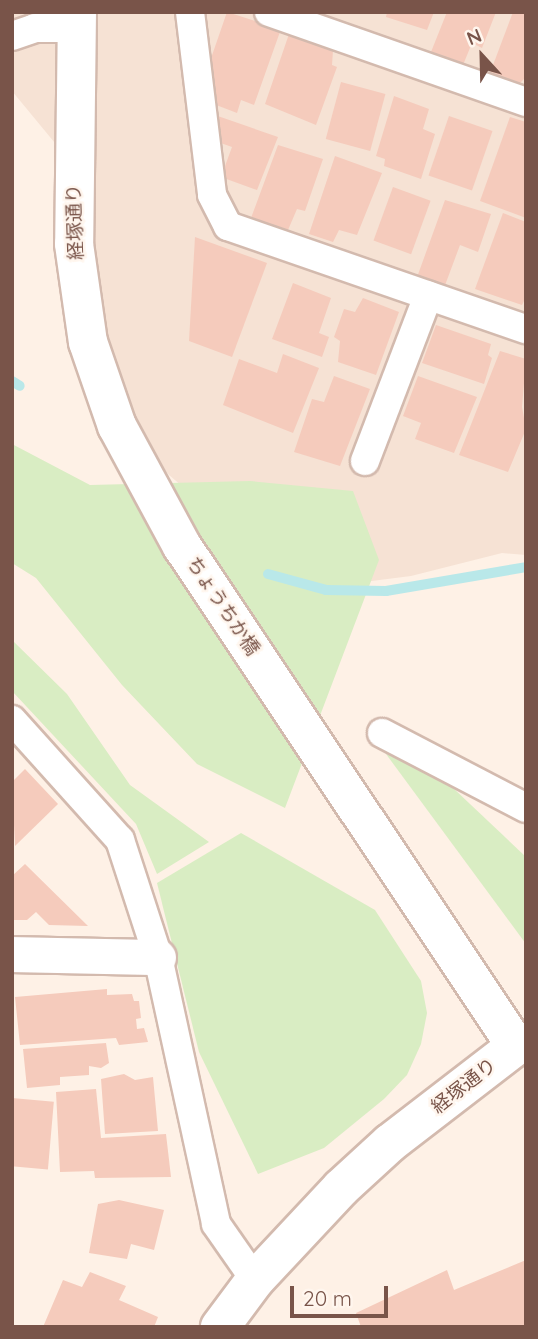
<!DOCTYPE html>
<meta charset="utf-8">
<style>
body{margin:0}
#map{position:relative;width:538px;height:1339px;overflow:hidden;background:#fef1e6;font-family:Quicksand,"Noto Sans JP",sans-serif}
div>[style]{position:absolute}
.residential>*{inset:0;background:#f6e2d4}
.green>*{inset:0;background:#d9edc3}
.stream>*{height:10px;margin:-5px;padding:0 5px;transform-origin:5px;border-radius:5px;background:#b9e8e9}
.building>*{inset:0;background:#f5cbbc;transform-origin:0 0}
.roads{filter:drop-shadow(2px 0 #d3baae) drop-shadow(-2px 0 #d3baae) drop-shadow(0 2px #d3baae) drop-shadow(0 -2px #d3baae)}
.minor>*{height:28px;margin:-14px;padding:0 14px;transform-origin:14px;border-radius:14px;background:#fff}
.tertiary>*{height:35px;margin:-17.5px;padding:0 17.5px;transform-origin:17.5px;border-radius:17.5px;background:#fff}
.secondary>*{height:38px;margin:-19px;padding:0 19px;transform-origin:19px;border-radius:19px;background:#fff}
span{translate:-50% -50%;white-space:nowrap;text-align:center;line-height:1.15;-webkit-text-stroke:5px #fff6ee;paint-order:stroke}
.street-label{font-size:19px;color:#795449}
.frame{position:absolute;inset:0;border:14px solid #795449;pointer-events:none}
.north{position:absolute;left:447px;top:21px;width:70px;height:70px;-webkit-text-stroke:5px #fff6ee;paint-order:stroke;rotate:338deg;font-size:19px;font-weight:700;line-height:28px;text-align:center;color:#795449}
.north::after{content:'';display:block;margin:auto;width:24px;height:32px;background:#795449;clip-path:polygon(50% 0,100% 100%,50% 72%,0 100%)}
.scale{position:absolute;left:290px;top:1286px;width:98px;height:32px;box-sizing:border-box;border:4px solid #795449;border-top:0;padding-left:9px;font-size:21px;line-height:24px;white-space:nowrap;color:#795449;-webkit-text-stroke:5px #fff6ee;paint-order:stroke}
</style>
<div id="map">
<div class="residential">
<div style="clip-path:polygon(12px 12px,526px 12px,526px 555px,502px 553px,411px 576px,340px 585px,220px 518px,169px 475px,142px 443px,116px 382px,80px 197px,64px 154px,12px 91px)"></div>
</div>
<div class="green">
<div style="clip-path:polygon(12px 444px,90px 485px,250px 481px,353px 491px,379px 560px,285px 808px,197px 764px,122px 685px,36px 578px,12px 563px)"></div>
<div style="clip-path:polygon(12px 640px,67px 694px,130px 785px,209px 842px,157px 874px,136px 824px,12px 691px)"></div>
<div style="clip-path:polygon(386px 754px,434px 770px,526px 857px,526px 944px)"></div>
<div style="clip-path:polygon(241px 833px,375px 910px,421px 981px,427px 1013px,421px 1044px,407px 1075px,384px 1099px,324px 1148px,258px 1174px,199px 1052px,157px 883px)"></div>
</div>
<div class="stream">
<div style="left:12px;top:381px;width:9px;rotate:32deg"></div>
<div style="left:268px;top:574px;width:60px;rotate:15.4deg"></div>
<div style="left:326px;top:590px;width:60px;rotate:1deg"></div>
<div style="left:386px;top:591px;width:142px;rotate:-9.7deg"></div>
</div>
<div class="building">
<div style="clip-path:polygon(227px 12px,281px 29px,254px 105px,241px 100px,237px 113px,211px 103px,208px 67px)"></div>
<div style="clip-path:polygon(387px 12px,434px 12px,427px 30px,386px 17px)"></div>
<div style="clip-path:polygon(447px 12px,496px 12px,482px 48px,472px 43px,463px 65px,431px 52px)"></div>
<div style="clip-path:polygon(513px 12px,526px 12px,526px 77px,520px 83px,490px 73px)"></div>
<div style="clip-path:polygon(289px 34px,333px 50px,332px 65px,337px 67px,316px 125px,265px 104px)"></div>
<div style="left:341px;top:82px;width:46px;height:59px;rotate:15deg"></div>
<div style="clip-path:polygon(394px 96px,429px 109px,423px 129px,435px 134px,421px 179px,384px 166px,385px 159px,376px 156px)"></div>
<div style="clip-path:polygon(212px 114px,278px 137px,257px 190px,221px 177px,232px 147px,215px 141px)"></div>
<div style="left:449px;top:116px;width:46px;height:63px;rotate:19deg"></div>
<div style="clip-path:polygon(510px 117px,526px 122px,526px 218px,480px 201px)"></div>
<div style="clip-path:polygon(278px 145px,323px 159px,305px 211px,297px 209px,288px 230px,251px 218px)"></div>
<div style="clip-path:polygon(335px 156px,382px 173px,357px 235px,339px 230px,333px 242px,309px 234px)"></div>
<div style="left:393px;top:187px;width:40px;height:57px;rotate:20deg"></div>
<div style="clip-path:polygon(445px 200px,491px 214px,478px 252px,460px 245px,444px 288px,416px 280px)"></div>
<div style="clip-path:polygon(503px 213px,526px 222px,526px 297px,522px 305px,475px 289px)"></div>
<div style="clip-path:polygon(195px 237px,267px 263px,232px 357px,189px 341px)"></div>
<div style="clip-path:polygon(293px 283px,331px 298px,319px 333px,329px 337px,322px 357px,272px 339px)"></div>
<div style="clip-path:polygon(363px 298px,399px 312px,376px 375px,338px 362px,340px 341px,334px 337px,344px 309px,355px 312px)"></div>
<div style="clip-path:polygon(436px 325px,491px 344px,488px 355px,492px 358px,484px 384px,422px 363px)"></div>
<div style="clip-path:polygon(500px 351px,526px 359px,522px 407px,526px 429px,508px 472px,459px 455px)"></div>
<div style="clip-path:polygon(283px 354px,319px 368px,293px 433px,223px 405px,239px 359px,277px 373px)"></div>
<div style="clip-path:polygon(334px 376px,370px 389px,340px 466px,294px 452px,312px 399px,324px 402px)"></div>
<div style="clip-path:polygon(418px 376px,477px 397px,454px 453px,415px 439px,421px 423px,403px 416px)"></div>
<div style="clip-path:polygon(25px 769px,58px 804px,15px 846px,12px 782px)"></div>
<div style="clip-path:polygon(25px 864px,88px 926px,49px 925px,36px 912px,27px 920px,12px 920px,12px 876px)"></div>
<div style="clip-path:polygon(107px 989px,107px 995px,132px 994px,134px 1001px,139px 1001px,141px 1018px,136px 1019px,137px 1029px,144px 1028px,148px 1042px,119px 1045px,116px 1038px,20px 1045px,15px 997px)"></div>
<div style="clip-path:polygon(106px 1043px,109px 1063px,101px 1068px,89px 1066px,89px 1075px,60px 1077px,60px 1085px,27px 1088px,23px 1049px)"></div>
<div style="clip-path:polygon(124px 1074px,135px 1080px,153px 1077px,158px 1131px,105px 1134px,101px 1079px)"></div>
<div style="clip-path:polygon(96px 1089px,101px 1138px,166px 1134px,171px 1177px,95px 1178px,94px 1171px,60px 1172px,56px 1092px)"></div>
<div style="left:12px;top:1098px;width:42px;height:68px;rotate:5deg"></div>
<div style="clip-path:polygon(119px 1200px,164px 1210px,154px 1250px,131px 1244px,127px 1259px,89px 1253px,98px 1204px)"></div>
<div style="clip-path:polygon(526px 1260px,526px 1327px,361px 1327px,356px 1313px,447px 1270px,454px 1290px)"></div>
<div style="clip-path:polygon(90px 1272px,126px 1286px,119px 1300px,158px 1317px,154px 1327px,43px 1327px,63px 1280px,82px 1287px)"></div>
</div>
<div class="roads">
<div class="minor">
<div style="left:190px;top:12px;width:184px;rotate:83.1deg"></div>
<div style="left:212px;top:195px;width:35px;rotate:63deg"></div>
<div style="left:228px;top:226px;width:315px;rotate:19.1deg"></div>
<div style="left:269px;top:12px;width:272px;rotate:19.3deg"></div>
<div style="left:12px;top:36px;width:24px;rotate:-19deg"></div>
<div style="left:35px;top:28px;width:41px"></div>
<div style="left:365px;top:461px;width:177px;rotate:-69.1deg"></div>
<div style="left:12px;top:720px;width:161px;rotate:48deg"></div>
<div style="left:120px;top:840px;width:123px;rotate:72deg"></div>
<div style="left:158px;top:957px;width:273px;rotate:77.7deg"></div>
<div style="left:216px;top:1224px;width:68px;rotate:55.1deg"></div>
<div style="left:382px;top:733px;width:162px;rotate:27.5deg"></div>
</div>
<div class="tertiary">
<div style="left:12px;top:954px;width:146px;rotate:1.2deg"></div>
</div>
<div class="secondary">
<div style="left:77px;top:12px;width:232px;rotate:90.7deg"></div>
<div style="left:74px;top:244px;width:99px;rotate:81.9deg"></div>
<div style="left:88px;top:342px;width:89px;rotate:71deg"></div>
<div style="left:117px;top:426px;width:136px;rotate:61.6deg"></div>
<div style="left:182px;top:546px;width:601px;rotate:56.26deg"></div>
<div style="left:516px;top:1046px;width:159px;rotate:142.4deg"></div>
<div style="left:390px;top:1143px;width:67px;rotate:137.4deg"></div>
<div style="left:341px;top:1188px;width:126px;rotate:133.1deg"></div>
<div style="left:255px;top:1280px;width:59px;rotate:126.7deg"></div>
</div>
</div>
<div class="street-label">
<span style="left:75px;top:222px;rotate:-92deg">経塚通り</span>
<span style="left:223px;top:606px;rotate:56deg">ちょうちか橋</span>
<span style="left:464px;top:1086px;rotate:-38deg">経塚通り</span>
</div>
<div class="frame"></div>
<div class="north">N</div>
<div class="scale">20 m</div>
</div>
